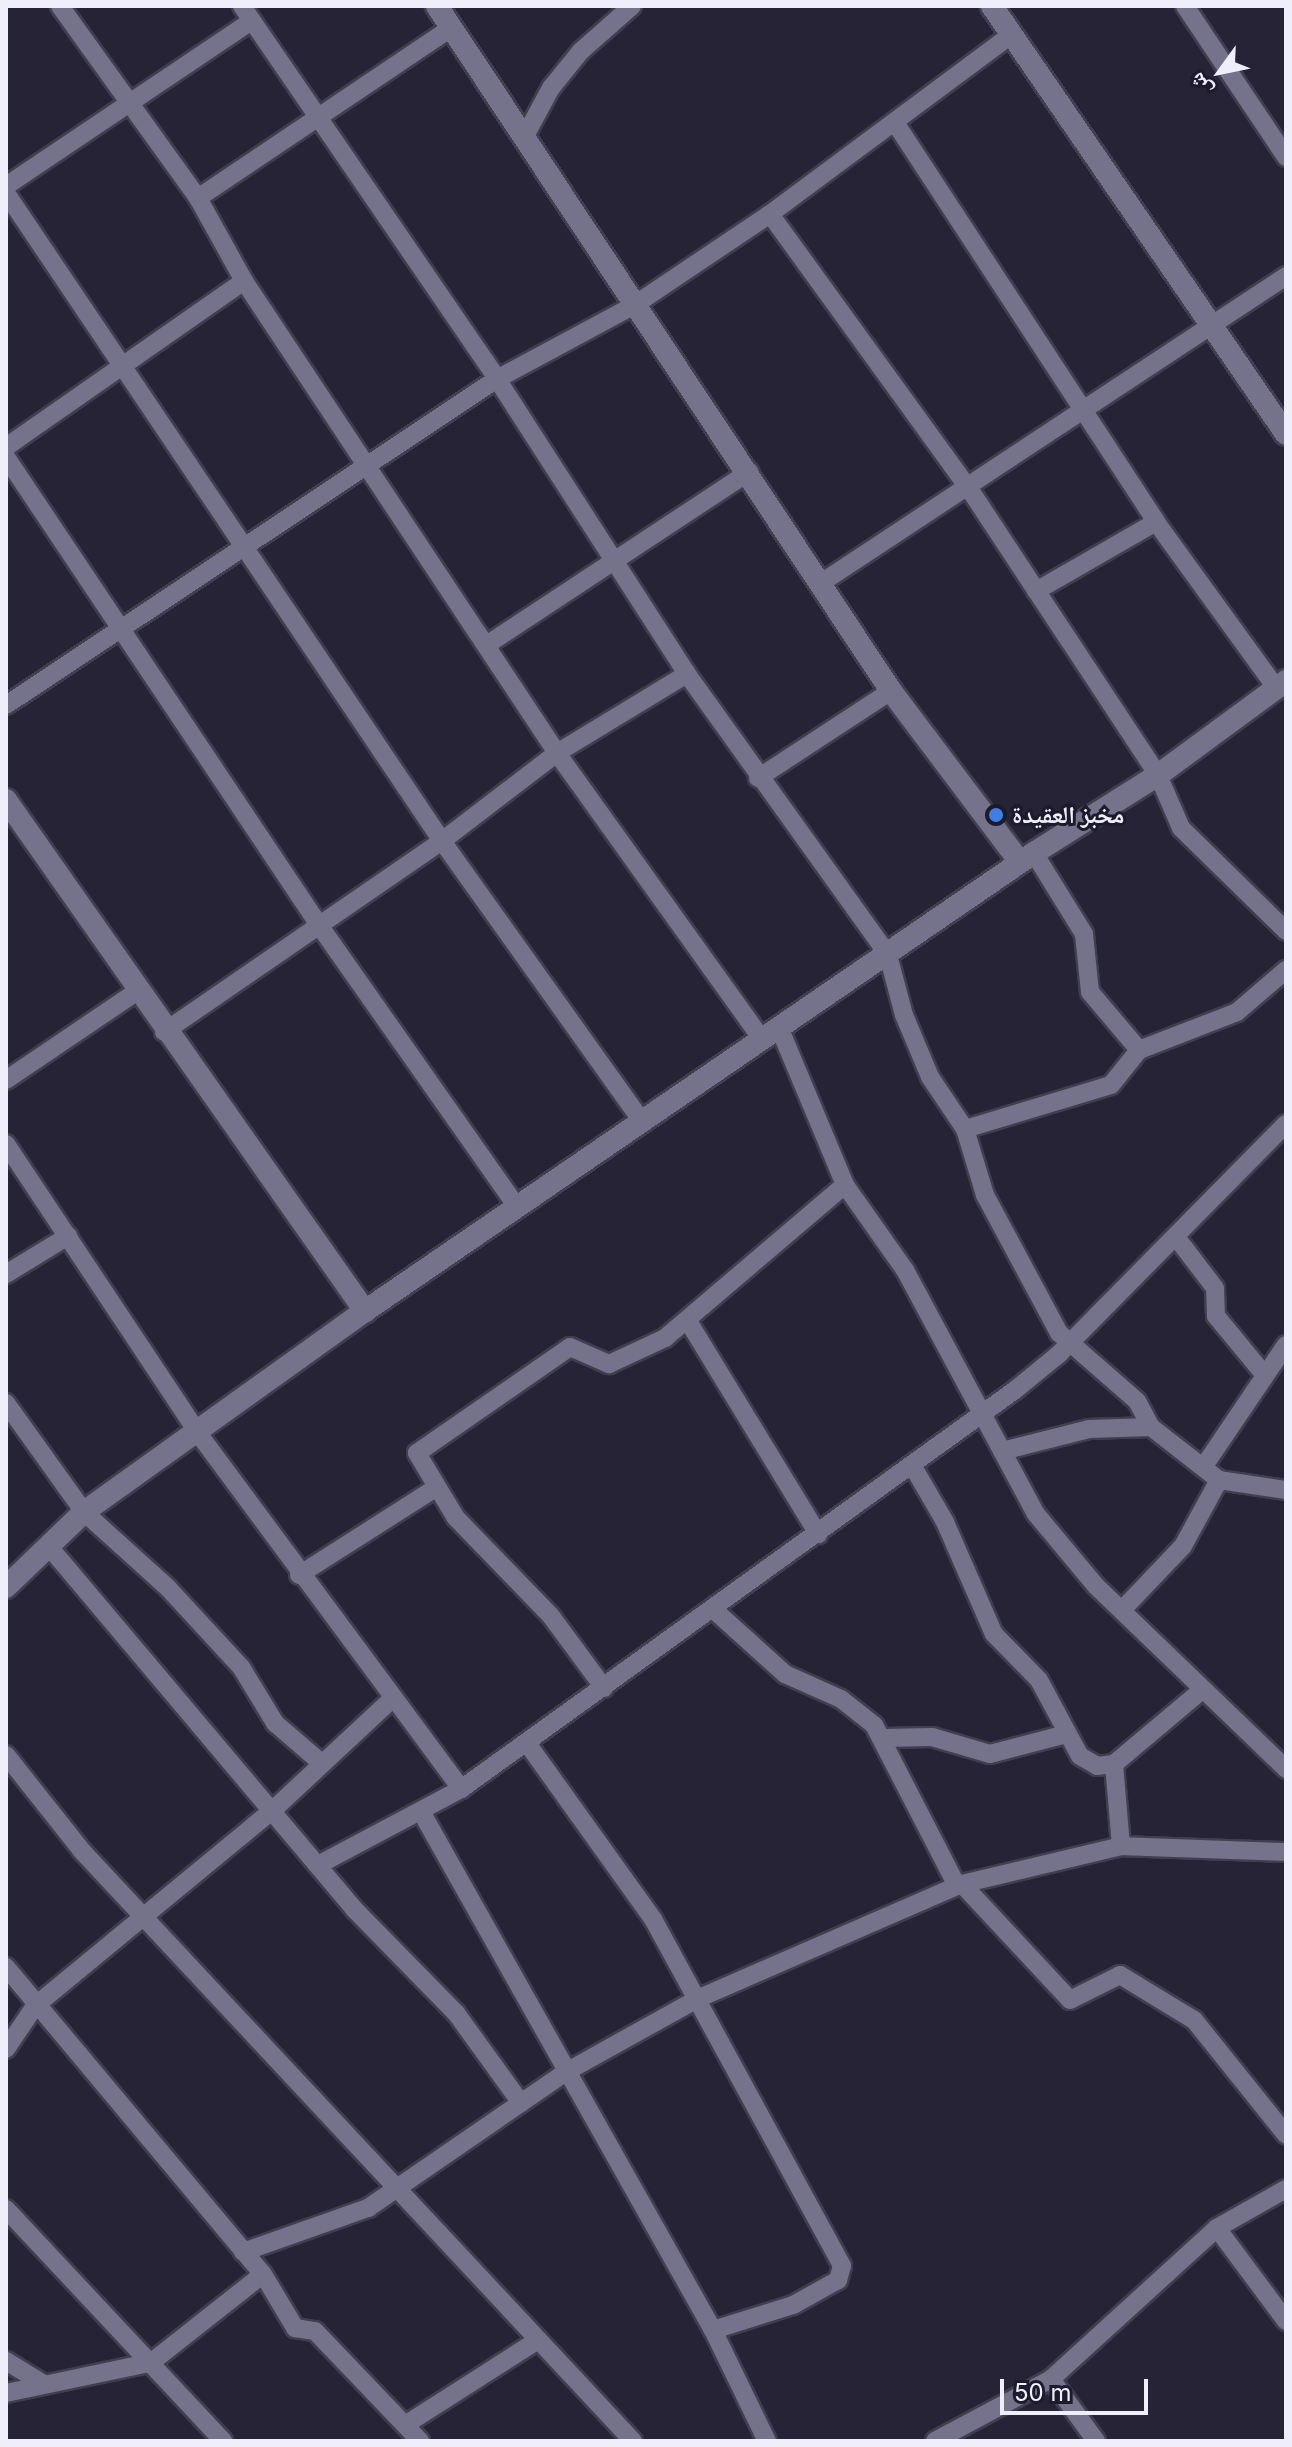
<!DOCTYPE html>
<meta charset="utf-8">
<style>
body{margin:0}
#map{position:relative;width:1292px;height:2447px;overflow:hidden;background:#262337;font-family:Inter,"Noto Naskh Arabic",sans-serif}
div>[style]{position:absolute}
.roads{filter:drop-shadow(2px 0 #403e4f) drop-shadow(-2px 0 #403e4f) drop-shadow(0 2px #403e4f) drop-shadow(0 -2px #403e4f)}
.minor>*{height:18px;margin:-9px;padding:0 9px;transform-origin:9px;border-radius:9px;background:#75738b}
.tertiary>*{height:22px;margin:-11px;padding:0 11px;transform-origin:11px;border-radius:11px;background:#75738b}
.dots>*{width:22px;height:22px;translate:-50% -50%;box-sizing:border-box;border:4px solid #1c1a2d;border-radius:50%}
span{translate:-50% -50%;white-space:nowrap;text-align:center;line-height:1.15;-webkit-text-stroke:6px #1c1a2d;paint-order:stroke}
.poi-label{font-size:24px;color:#efeffc;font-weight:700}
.left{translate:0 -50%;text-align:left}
.frame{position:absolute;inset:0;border:8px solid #efeffc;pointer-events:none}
.north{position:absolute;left:1180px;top:32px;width:80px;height:80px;-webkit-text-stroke:6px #1c1a2d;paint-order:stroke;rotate:237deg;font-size:22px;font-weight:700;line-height:32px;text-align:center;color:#efeffc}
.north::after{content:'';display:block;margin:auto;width:28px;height:36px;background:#efeffc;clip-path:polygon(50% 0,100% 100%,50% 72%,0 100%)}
.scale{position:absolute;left:1000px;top:2379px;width:148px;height:36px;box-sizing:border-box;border:4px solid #efeffc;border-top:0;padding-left:10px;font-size:24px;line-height:28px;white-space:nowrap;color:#efeffc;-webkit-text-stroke:6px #1c1a2d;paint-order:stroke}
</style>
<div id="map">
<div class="roads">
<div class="minor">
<div style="left:60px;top:6px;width:236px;rotate:54.3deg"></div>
<div style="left:198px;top:198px;width:95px;rotate:61deg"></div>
<div style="left:244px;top:281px;width:566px;rotate:56.45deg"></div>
<div style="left:557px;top:753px;width:352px;rotate:54.4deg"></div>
<div style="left:242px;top:6px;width:452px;rotate:55.6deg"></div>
<div style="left:497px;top:379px;width:351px;rotate:57.2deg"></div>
<div style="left:687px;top:674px;width:345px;rotate:54.4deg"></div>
<div style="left:888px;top:955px;width:62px;rotate:75.1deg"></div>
<div style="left:904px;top:1015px;width:67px;rotate:67.2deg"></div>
<div style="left:930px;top:1077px;width:63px;rotate:56.1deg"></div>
<div style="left:965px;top:1129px;width:69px;rotate:73.1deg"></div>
<div style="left:985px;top:1195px;width:157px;rotate:61.8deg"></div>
<div style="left:1059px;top:1333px;width:103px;rotate:41.1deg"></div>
<div style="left:1137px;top:1401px;width:30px;rotate:62deg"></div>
<div style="left:1151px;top:1427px;width:86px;rotate:37.9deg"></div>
<div style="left:1219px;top:1480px;width:68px;rotate:8.5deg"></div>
<div style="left:1185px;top:6px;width:182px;rotate:56.2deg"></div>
<div style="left:896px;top:124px;width:475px;rotate:56.8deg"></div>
<div style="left:1156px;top:522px;width:205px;rotate:54.1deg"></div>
<div style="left:525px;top:136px;width:55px;rotate:-61.6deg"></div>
<div style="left:551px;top:88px;width:48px;rotate:-51deg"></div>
<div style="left:581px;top:51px;width:68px;rotate:-41.4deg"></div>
<div style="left:6px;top:186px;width:296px;rotate:-33.9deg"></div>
<div style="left:6px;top:193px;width:781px;rotate:56.07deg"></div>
<div style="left:442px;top:841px;width:343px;rotate:54.5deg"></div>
<div style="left:198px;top:198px;width:306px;rotate:-33.9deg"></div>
<div style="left:770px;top:214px;width:341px;rotate:54.1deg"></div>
<div style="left:970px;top:490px;width:341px;rotate:56.6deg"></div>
<div style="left:1158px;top:775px;width:58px;rotate:66.5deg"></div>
<div style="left:1181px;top:828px;width:147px;rotate:44.4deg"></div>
<div style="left:6px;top:447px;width:290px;rotate:-34.9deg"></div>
<div style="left:6px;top:457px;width:563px;rotate:56.23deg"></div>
<div style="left:319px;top:925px;width:342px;rotate:54.9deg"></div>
<div style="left:821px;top:583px;width:557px;rotate:-33.43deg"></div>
<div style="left:1036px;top:591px;width:138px;rotate:-29.9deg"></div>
<div style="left:488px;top:644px;width:313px;rotate:-33.4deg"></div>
<div style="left:6px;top:705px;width:589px;rotate:-33.58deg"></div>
<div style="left:497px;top:379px;width:158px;rotate:-28.3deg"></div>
<div style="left:636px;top:304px;width:161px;rotate:-33.9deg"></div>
<div style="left:770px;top:214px;width:302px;rotate:-36.6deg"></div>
<div style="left:758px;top:778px;width:159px;rotate:-33.2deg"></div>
<div style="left:1034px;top:853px;width:95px;rotate:58.3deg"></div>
<div style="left:1084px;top:934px;width:58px;rotate:84.1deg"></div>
<div style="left:1090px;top:992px;width:76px;rotate:49.8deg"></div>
<div style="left:779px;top:1027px;width:171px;rotate:67.3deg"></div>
<div style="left:845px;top:1185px;width:104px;rotate:54.8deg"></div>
<div style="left:905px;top:1270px;width:277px;rotate:61.8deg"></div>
<div style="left:1036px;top:1514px;width:94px;rotate:50.2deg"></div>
<div style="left:1096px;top:1586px;width:264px;rotate:43.9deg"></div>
<div style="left:164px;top:1032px;width:337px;rotate:-34.5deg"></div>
<div style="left:442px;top:841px;width:145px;rotate:-37.4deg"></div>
<div style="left:557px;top:753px;width:152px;rotate:-31.3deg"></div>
<div style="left:6px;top:1080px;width:157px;rotate:-34.1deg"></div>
<div style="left:965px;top:1129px;width:152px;rotate:-16.8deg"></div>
<div style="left:1111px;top:1085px;width:45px;rotate:-51.3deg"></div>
<div style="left:1139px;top:1050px;width:105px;rotate:-21.2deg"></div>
<div style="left:1237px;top:1012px;width:65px;rotate:-40.6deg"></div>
<div style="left:6px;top:1144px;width:347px;rotate:56.4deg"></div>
<div style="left:198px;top:1433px;width:443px;rotate:53.5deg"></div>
<div style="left:1176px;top:1237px;width:64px;rotate:52.6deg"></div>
<div style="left:1215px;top:1288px;width:28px;rotate:88deg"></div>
<div style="left:1216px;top:1316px;width:74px;rotate:50.5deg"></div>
<div style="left:6px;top:1274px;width:73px;rotate:-31.5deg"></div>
<div style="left:688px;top:1321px;width:250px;rotate:58.6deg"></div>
<div style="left:6px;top:1403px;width:134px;rotate:54.4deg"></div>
<div style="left:84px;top:1512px;width:113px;rotate:42.1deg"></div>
<div style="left:168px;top:1588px;width:108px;rotate:47.3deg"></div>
<div style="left:241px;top:1667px;width:66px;rotate:58.7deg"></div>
<div style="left:275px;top:1723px;width:58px;rotate:40.8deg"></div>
<div style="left:1002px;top:1451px;width:90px;rotate:-14.2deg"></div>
<div style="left:1089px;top:1429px;width:62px;rotate:-1.8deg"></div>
<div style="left:912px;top:1465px;width:66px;rotate:59.9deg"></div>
<div style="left:945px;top:1522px;width:122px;rotate:66.4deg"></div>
<div style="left:994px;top:1634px;width:64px;rotate:45.6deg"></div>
<div style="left:1039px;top:1680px;width:86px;rotate:61.7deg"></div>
<div style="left:1080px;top:1756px;width:20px;rotate:30deg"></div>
<div style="left:1097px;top:1766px;width:17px;rotate:-7deg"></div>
<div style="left:1204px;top:1466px;width:146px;rotate:-55.9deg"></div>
<div style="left:51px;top:1549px;width:473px;rotate:49.9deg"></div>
<div style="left:356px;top:1911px;width:143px;rotate:45.6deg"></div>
<div style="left:456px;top:2013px;width:111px;rotate:54.2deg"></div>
<div style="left:299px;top:1575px;width:160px;rotate:-32.5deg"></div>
<div style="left:713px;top:1609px;width:97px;rotate:42.1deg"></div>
<div style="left:785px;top:1674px;width:61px;rotate:24.1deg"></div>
<div style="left:841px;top:1699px;width:42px;rotate:38.2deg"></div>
<div style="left:874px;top:1725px;width:181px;rotate:62.7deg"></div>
<div style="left:1123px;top:1609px;width:87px;rotate:-46.4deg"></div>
<div style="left:1183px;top:1546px;width:75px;rotate:-61.4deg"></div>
<div style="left:604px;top:1688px;width:89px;rotate:-126.4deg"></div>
<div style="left:551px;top:1616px;width:136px;rotate:-134.1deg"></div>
<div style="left:456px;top:1518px;width:76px;rotate:-121deg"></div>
<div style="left:417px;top:1453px;width:186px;rotate:-34.7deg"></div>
<div style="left:570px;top:1347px;width:43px;rotate:23.6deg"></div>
<div style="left:609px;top:1364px;width:62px;rotate:-24.9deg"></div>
<div style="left:665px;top:1338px;width:236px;rotate:-40.4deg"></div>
<div style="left:883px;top:1738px;width:49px;rotate:-1.2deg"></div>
<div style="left:932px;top:1737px;width:60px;rotate:16.3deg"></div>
<div style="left:990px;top:1754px;width:79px;rotate:-14.7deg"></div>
<div style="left:527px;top:1743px;width:216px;rotate:54.4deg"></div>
<div style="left:653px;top:1919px;width:395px;rotate:61.4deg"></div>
<div style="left:842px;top:2266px;width:15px;rotate:106deg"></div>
<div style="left:838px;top:2280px;width:51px;rotate:150.9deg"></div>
<div style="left:793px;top:2305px;width:84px;rotate:162.6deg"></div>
<div style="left:6px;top:1755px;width:122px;rotate:51.6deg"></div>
<div style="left:82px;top:1851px;width:807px;rotate:46.96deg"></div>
<div style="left:423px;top:1815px;width:591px;rotate:60.62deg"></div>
<div style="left:713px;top:2330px;width:123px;rotate:64.1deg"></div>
<div style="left:1121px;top:1846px;width:82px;rotate:-94.9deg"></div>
<div style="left:1114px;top:1764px;width:116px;rotate:-40.1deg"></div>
<div style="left:320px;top:1864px;width:160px;rotate:-28deg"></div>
<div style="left:461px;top:1789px;width:683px;rotate:-35.76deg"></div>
<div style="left:1015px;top:1390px;width:57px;rotate:-39.3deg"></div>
<div style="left:1059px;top:1354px;width:323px;rotate:-45.4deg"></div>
<div style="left:962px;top:1884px;width:158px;rotate:47deg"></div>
<div style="left:1070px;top:2000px;width:56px;rotate:-26.6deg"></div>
<div style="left:1120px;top:1975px;width:87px;rotate:31.3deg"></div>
<div style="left:1194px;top:2020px;width:147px;rotate:51.3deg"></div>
<div style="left:6px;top:1967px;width:400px;rotate:50.1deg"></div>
<div style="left:263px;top:2274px;width:63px;rotate:59.3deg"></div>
<div style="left:295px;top:2328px;width:20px;rotate:9deg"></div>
<div style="left:315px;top:2331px;width:152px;rotate:46.3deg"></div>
<div style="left:6px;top:2049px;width:52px;rotate:-56deg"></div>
<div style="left:35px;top:2006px;width:310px;rotate:-39.5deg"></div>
<div style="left:274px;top:1809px;width:158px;rotate:-43deg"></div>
<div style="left:6px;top:2209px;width:318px;rotate:46.9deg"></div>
<div style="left:1217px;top:2228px;width:116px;rotate:53.4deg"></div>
<div style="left:243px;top:2252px;width:133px;rotate:-19.4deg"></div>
<div style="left:368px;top:2208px;width:240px;rotate:-34.5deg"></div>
<div style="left:566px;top:2072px;width:150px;rotate:-29.1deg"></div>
<div style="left:697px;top:1999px;width:289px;rotate:-23.5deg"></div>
<div style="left:962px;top:1884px;width:163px;rotate:-13.4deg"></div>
<div style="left:1121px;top:1846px;width:165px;rotate:2.1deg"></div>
<div style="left:6px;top:2361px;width:42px;rotate:31.4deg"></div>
<div style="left:153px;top:2361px;width:140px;rotate:-38.3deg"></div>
<div style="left:1051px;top:2379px;width:77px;rotate:54deg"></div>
<div style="left:6px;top:2393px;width:150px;rotate:-11.9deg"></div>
<div style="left:405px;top:2425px;width:158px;rotate:-32.6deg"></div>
<div style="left:935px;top:2441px;width:132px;rotate:-28.1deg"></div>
<div style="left:1051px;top:2379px;width:224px;rotate:-42.3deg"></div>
<div style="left:1217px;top:2228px;width:79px;rotate:-29.5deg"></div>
</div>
<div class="tertiary">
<div style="left:437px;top:6px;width:822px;rotate:56.46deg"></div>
<div style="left:891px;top:691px;width:214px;rotate:53deg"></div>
<div style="left:992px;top:6px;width:519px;rotate:55.51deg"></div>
<div style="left:6px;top:800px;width:625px;rotate:54.91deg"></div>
<div style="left:6px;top:1587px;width:108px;rotate:-43.9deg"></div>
<div style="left:84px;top:1512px;width:345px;rotate:-35.6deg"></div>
<div style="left:365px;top:1311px;width:811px;rotate:-34.4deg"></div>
<div style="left:1034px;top:853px;width:146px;rotate:-32.2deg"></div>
<div style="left:1158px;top:775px;width:159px;rotate:-36.3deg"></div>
</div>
</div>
<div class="dots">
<div style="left:996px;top:815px;background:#3f7fe0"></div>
</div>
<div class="poi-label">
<span class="left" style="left:1012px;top:815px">مخبز العقيدة</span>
</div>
<div class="frame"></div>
<div class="north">ش</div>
<div class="scale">50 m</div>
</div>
